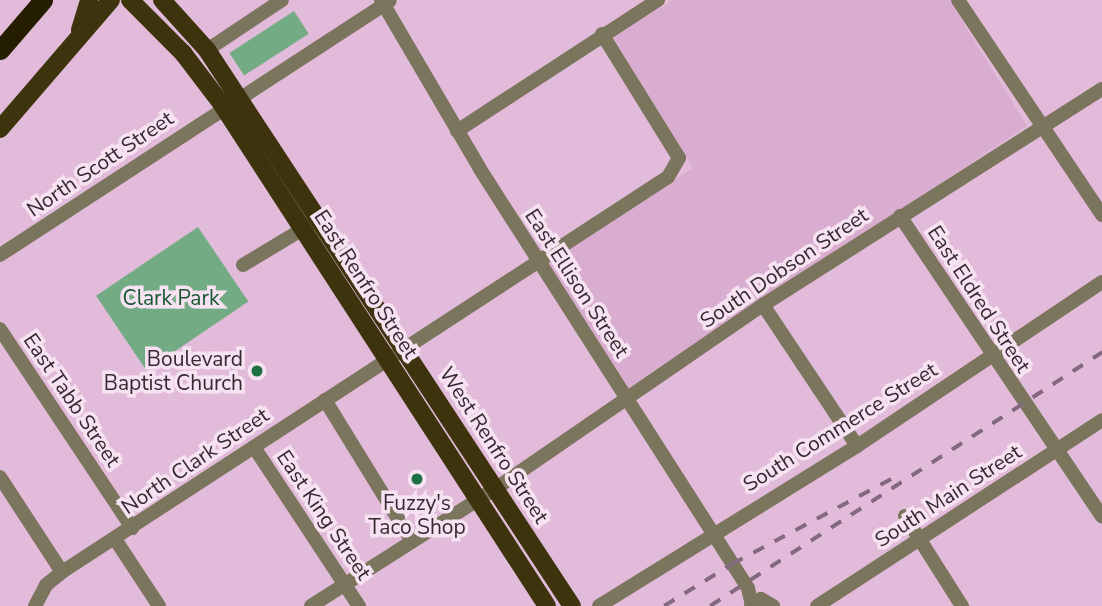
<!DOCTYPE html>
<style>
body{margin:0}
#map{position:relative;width:1102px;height:606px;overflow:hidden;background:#e1bbd9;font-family:"Nunito Sans",sans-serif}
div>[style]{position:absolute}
.built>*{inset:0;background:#d9adcf}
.green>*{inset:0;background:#73ab84;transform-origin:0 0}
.minor>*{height:14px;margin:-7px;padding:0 7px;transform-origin:7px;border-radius:7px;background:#7c755d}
.major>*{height:18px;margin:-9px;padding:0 9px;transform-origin:9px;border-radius:9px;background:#3d330d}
.highway>*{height:19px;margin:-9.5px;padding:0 9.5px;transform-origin:9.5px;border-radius:9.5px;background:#251d00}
.rail>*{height:3.5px;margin-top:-1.75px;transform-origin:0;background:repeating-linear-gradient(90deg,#82697d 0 12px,transparent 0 24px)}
.dots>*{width:19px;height:19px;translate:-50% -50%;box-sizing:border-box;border:4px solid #f6e2f1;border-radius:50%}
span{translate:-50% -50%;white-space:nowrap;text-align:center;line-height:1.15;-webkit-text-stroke:7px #f6e2f1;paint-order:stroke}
.street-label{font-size:21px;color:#372934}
.park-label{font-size:21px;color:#175833}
.poi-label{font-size:21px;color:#372934}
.right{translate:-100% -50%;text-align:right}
</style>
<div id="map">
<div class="built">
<div style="clip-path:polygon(673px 0,949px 0,1027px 126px,629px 388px,547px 262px,693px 168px,613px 37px)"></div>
</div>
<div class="green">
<div style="left:294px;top:11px;width:27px;height:77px;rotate:57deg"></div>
<div style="left:198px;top:227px;width:90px;height:123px;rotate:56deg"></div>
</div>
<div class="minor">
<div style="left:381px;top:0;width:196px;rotate:59.6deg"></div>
<div style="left:480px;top:169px;width:497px;rotate:57.4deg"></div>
<div style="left:748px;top:588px;width:17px;rotate:77deg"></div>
<div style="left:958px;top:0;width:259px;rotate:56.2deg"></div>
<div style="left:207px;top:50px;width:90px;rotate:-33.7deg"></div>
<div style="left:457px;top:131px;width:240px;rotate:-33.1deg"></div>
<div style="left:900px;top:216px;width:362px;rotate:56.1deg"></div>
<div style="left:0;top:255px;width:465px;rotate:-33.1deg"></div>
<div style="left:243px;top:265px;width:79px;rotate:-31.1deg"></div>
<div style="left:763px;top:305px;width:169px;rotate:56.3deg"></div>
<div style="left:0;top:329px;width:239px;rotate:56.4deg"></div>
<div style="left:325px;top:400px;width:164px;rotate:58.4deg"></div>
<div style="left:254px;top:447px;width:191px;rotate:56.6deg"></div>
<div style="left:0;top:477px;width:113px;rotate:56.9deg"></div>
<div style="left:905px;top:516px;width:107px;rotate:57.7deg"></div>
<div style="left:115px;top:539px;width:80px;rotate:56.7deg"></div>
<div style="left:35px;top:606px;width:24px;rotate:-62deg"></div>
<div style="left:46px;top:585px;width:21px;rotate:-39deg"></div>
<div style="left:62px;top:572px;width:723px;rotate:-33.1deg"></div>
<div style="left:668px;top:177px;width:22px;rotate:-60deg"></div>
<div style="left:679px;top:158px;width:146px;rotate:-121.8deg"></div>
<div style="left:311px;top:606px;width:218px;rotate:-32.5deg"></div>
<div style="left:495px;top:489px;width:325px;rotate:-34.5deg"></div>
<div style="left:763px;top:305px;width:402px;rotate:-32.5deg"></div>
<div style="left:599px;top:606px;width:304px;rotate:-31.8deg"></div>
<div style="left:857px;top:446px;width:295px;rotate:-33.8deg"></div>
<div style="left:751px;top:606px;width:12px;rotate:-35deg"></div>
<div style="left:761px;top:599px;width:14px;rotate:30deg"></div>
<div style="left:817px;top:606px;width:340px;rotate:-33.1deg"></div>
</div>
<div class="major">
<div style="left:130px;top:0;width:75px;rotate:45deg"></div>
<div style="left:183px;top:53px;width:63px;rotate:52.8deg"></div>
<div style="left:221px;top:103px;width:599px;rotate:57.05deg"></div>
<div style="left:162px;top:0;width:67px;rotate:48deg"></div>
<div style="left:207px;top:50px;width:665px;rotate:56.72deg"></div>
<div style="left:80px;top:30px;width:31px;rotate:-73deg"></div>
<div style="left:0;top:129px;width:170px;rotate:-49.3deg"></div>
</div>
<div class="highway">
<div style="left:0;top:50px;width:66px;rotate:-49.3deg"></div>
</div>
<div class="rail">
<div style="left:664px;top:606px;width:80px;rotate:-31.7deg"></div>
<div style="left:732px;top:564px;width:183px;rotate:-28.1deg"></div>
<div style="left:710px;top:606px;width:467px;rotate:-32.9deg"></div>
</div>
<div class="dots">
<div style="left:257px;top:371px;background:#1e7042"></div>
<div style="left:417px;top:479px;background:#1e7042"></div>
</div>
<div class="street-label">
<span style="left:100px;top:164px;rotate:-34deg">North Scott Street</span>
<span style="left:784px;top:268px;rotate:-34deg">South Dobson Street</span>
<span style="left:577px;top:283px;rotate:57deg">East Ellison Street</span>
<span style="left:366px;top:284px;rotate:57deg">East Renfro Street</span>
<span style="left:979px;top:299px;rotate:57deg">East Eldred Street</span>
<span style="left:72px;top:400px;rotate:56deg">East Tabb Street</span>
<span style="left:840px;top:427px;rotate:-32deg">South Commerce Street</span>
<span style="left:494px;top:445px;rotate:57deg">West Renfro Street</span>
<span style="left:195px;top:461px;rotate:-34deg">North Clark Street</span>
<span style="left:948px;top:496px;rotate:-33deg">South Main Street</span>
<span style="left:324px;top:515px;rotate:56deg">East King Street</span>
</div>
<div class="park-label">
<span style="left:171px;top:298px">Clark Park</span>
</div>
<div class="poi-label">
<span class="right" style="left:243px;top:371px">Boulevard<br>Baptist Church</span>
<span style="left:417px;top:515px">Fuzzy's<br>Taco Shop</span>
</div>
</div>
